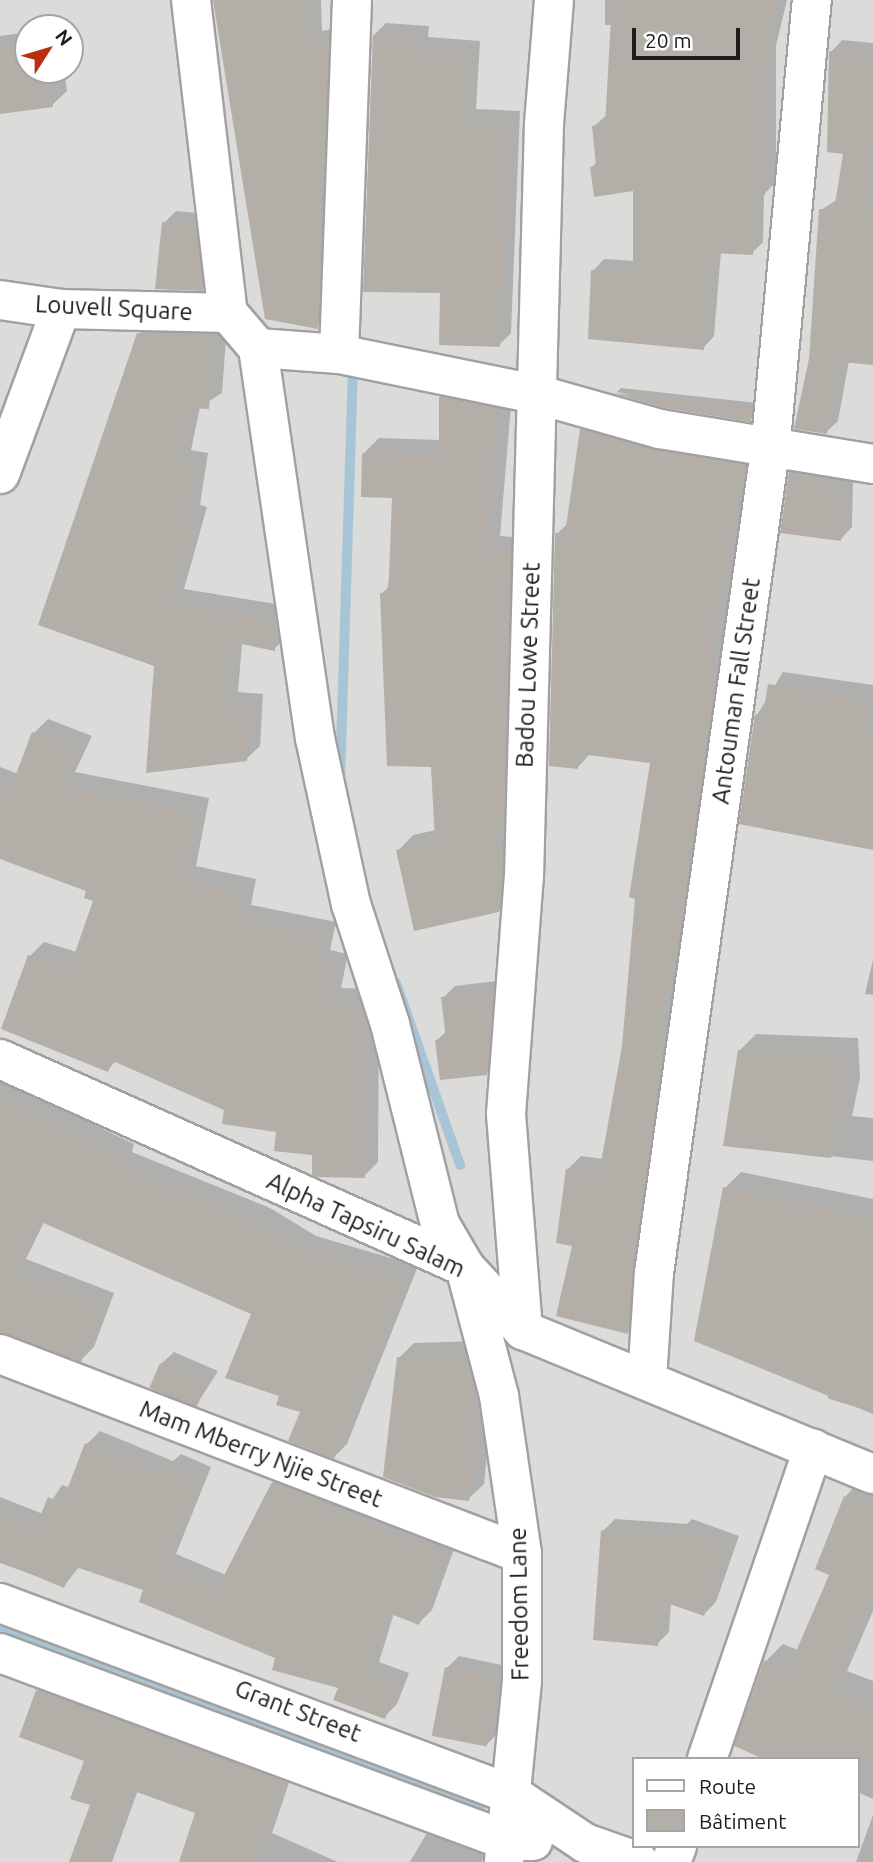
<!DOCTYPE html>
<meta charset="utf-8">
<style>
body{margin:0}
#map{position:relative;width:873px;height:1862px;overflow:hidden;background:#eeece4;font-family:Ubuntu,sans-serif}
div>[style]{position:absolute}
.residential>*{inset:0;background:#dbdbda}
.shadow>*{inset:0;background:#0003}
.stream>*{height:10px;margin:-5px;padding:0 5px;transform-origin:5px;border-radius:5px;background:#a8c5d7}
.building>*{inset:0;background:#b3aea7;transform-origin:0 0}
.roads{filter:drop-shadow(2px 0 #a1a1a1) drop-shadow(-2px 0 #a1a1a1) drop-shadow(0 2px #a1a1a1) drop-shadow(0 -2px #a1a1a1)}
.minor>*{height:38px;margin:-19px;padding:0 19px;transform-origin:19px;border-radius:19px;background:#fff}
span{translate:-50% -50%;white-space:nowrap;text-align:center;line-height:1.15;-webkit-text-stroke:6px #fff;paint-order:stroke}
.street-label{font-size:24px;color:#1d1d1d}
.legend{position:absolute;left:632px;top:1757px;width:228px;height:91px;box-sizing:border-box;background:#fff;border:2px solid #a5a5a5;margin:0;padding:9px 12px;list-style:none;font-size:21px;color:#1d1d1d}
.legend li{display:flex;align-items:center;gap:14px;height:35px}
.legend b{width:35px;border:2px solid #a5a5a5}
.north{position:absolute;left:14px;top:14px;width:70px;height:70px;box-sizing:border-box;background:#fff;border:2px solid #a5a5a5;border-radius:50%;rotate:53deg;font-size:19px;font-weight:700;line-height:28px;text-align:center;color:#1d1d1d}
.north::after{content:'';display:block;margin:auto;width:24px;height:32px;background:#b82f12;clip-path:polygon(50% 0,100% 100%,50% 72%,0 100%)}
.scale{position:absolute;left:632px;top:28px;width:108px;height:32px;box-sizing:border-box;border:4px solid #1d1d1d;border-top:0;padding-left:9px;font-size:21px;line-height:24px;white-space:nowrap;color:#1d1d1d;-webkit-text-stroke:5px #fff;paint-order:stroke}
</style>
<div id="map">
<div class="residential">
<div style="clip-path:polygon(evenodd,0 0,873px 0,873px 1862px,0 1862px,0 0,28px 28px,70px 28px,70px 70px,28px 70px,28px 28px,0 0,633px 1759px,857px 1759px,857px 1846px,633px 1846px,633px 1759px)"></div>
</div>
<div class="shadow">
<div style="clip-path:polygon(215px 0,321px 0,322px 31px,340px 28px,329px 316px,317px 327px)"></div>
<div style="clip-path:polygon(605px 0,787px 0,776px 46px,776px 182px,764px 194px,763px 242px,752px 253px,721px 252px,714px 336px,703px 348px,593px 271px,604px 259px,635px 261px,635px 189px,591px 168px,597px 162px,593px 127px,607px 115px,612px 25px,605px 25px)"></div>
<div style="clip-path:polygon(386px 23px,429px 26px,428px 37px,480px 41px,476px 109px,520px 111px,511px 333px,499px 345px,442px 292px,374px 35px)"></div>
<div style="clip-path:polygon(28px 32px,28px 70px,64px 70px,67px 91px,52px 105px,0 112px,0 36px)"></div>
<div style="clip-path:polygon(842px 40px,873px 43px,873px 363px,849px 361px,838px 421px,826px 432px,811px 359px,821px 210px,838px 199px,845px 152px,831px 52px)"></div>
<div style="clip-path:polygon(176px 211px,207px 214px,215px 277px,203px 289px,164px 223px)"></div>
<div style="clip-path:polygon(153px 320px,227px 325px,222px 393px,200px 407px,191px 450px,208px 453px,200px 505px,207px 507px,184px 589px,288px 606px,288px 636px,274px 649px,242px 643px,238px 692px,263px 694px,260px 746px,246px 759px,156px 665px,139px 334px)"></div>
<div style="clip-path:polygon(456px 382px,512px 393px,500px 536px,526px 538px,514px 895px,499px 911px,398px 851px,413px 835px,436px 830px,433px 766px,382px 593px,390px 586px,394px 496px,364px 453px,379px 438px,440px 440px,440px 397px)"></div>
<div style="clip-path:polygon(621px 388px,757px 403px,756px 414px,750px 420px,617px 392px)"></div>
<div style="clip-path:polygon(596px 417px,758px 452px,722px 644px,727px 644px,641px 1318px,628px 1332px,574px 1244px,567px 1170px,581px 1156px,604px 1159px,623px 1046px,652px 761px,591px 753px,578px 767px,557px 534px,569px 522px,582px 430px)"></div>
<div style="clip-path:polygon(803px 461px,853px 480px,852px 527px,840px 540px,791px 473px)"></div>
<div style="clip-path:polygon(783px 672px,873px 685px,873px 848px,757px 715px)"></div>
<div style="clip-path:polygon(48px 719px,92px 736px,75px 772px,209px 798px,196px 866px,256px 879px,251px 905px,336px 922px,330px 950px,348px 954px,341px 988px,374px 989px,379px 1005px,378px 1162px,364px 1176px,278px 1130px,116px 1061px,107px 1070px,30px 956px,44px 942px,77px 952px,95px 900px,89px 890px,0 857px,0 767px,18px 774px,34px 733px)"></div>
<div style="clip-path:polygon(873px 960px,873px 995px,865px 994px)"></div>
<div style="clip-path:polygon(504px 980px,498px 1061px,486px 1074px,437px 1040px,447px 1031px,443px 998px,455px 986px)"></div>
<div style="clip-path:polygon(756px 1034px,858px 1038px,860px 1078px,852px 1116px,873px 1118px,873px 1161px,725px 1144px,739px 1051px)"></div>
<div style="clip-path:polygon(0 1080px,134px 1144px,132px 1152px,270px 1208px,316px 1236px,418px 1266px,347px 1444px,334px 1457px,302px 1411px,281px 1395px,253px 1313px,44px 1222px,26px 1259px,114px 1293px,94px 1347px,81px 1360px,0 1334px)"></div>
<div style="clip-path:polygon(741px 1172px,873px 1199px,873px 1412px,829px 1399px,725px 1188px)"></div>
<div style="clip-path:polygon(480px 1341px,491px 1415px,484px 1484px,468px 1499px,399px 1358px,414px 1343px)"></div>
<div style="clip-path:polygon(174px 1352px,218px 1371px,197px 1404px,161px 1364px)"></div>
<div style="clip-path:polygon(100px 1431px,173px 1461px,181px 1454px,211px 1467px,176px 1554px,226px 1575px,273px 1483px,286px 1469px,458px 1538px,432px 1610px,419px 1623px,394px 1613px,379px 1662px,409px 1673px,397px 1704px,384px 1717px,340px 1686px,146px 1589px,79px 1567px,64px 1586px,0 1563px,0 1497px,43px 1514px,62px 1485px,70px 1488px,87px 1444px)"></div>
<div style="clip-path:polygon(862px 1479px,873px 1484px,873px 1611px,847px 1671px,873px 1681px,873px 1799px,857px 1792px,857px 1759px,766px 1661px,783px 1644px,798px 1650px,832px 1574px,845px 1497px)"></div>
<div style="clip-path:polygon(615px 1519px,687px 1524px,692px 1519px,739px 1536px,716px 1602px,704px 1614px,671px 1603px,669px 1632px,657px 1644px,603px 1531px)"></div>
<div style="clip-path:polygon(459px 1656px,511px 1667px,499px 1732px,487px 1744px,447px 1668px)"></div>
<div style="clip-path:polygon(51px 1677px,294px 1768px,272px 1833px,338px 1862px,181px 1862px,197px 1812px,138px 1790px,112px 1862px,71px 1862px,92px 1804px,86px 1760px,38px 1691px)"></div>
<div style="clip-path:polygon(873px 1815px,873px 1862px,856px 1862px)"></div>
<div style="clip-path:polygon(431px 1826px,487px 1846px,482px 1862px,410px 1862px)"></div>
</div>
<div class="stream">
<div style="left:340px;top:780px;width:403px;rotate:-88.2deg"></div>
<div style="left:396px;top:983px;width:193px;rotate:70.6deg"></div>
<div style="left:0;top:1627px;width:513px;rotate:20.66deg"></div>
</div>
<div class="building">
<div style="clip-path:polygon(213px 0,309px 0,311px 41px,329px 39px,318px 329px,265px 319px)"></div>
<div style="clip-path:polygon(612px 0,776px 0,771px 54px,766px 53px,765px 195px,754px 195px,753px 255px,711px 253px,704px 350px,588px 339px,591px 270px,633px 272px,633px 191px,594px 197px,590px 167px,596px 166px,592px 126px,605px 125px)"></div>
<div style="clip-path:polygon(373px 35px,418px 38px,417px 49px,469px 52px,464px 121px,509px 123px,500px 347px,439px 345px,440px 293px,363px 292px)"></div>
<div style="clip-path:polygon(28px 44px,28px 70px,47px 70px,53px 107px,0 114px,0 48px)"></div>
<div style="clip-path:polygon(829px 51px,873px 55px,868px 214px,873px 215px,873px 365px,840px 362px,827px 434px,794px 429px,809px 359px,819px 209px,834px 210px,843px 154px,827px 152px)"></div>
<div style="clip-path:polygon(162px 222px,196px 226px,203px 291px,155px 289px)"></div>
<div style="clip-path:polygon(137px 333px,214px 337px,209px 409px,190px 408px,178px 463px,195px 466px,187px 518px,195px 521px,171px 603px,276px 619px,275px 651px,231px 642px,226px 705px,250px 707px,247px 761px,146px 773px,154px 666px,38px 625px)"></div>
<div style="clip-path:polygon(613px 393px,752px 408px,751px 422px,665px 408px)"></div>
<div style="clip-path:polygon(439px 397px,497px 408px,485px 551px,511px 553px,503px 826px,497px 826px,502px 876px,499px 912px,414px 931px,396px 850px,435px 842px,431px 767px,387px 766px,380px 593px,387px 593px,389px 577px,392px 498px,361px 497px,362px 453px,439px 456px)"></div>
<div style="clip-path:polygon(580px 429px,746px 465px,709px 657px,714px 657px,712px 708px,672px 991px,664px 991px,658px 1047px,664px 1047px,628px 1334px,556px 1316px,572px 1246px,556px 1243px,566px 1169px,599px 1174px,622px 1046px,635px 899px,629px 897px,650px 763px,580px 754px,578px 769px,549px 766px,555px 533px,565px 534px)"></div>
<div style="clip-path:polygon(789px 472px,819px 477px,817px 487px,842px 492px,841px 541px,780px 533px)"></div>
<div style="clip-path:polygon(768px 684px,871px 700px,866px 736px,873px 737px,873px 850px,739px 824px,755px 714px,763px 715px)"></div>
<div style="clip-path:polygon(32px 732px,79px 750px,67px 783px,51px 784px,196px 812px,183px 880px,243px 892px,238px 919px,323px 936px,317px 964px,335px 968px,328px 1002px,360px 1002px,366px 1020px,365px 1178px,318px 1177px,312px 1175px,312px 1155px,274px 1151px,276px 1132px,222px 1124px,224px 1110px,113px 1061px,108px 1072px,1px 1029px,28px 955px,70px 967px,93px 901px,84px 898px,86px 891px,0 859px,0 786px,10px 790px)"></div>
<div style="clip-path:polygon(493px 991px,487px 1075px,440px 1080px,435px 1040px,446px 1039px,441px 997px)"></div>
<div style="clip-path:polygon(738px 1050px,842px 1053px,845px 1095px,831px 1158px,723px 1146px)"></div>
<div style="clip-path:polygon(0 1099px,122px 1158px,120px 1165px,256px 1221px,303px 1248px,406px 1279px,334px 1459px,288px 1441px,300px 1412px,276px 1405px,279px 1396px,225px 1378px,251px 1314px,39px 1221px,14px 1272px,102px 1306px,81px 1362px,0 1333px)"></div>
<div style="clip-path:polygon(723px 1187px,873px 1218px,873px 1414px,694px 1341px)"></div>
<div style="clip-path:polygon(466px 1355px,477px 1431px,469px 1501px,435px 1497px,383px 1477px,397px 1357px)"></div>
<div style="left:160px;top:1363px;width:51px;height:27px;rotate:23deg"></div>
<div style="clip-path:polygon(85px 1443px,162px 1475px,166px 1466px,199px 1480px,164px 1567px,217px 1589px,272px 1482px,318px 1499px,316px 1505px,446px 1551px,419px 1625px,386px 1612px,367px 1675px,397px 1686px,385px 1719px,333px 1700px,338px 1688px,272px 1670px,275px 1658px,139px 1602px,143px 1590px,73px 1566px,64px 1588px,0 1561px,0 1514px,35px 1529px,48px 1497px,62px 1503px)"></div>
<div style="clip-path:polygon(844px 1496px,873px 1507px,873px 1592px,831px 1688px,873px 1706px,873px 1759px,764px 1759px,734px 1746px,764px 1660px,788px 1670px,829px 1575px,815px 1569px)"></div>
<div style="clip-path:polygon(601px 1530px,676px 1536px,678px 1530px,728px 1548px,704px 1616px,661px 1601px,658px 1646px,593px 1640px)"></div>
<div style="left:445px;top:1667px;width:56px;height:70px;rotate:11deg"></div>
<div style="clip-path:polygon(36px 1690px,282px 1781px,255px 1862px,179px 1862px,195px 1813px,131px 1790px,105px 1862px,69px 1862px,90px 1805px,70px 1799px,84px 1761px,19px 1737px)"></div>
</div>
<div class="roads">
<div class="minor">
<div style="left:191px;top:0;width:315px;rotate:83.3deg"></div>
<div style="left:228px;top:313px;width:46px;rotate:49.4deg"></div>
<div style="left:258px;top:348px;width:394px;rotate:81.7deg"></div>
<div style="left:315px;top:738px;width:170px;rotate:77.8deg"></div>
<div style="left:351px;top:904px;width:126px;rotate:72deg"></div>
<div style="left:390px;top:1024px;width:206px;rotate:76deg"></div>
<div style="left:440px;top:1224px;width:50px;rotate:59.8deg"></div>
<div style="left:465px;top:1267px;width:133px;rotate:75.2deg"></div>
<div style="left:499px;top:1396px;width:160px;rotate:81.7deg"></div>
<div style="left:522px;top:1554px;width:127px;rotate:90deg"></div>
<div style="left:522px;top:1681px;width:182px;rotate:95.7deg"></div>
<div style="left:0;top:300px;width:62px;rotate:8.4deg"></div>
<div style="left:61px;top:309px;width:167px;rotate:1.4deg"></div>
<div style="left:258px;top:348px;width:81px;rotate:4.2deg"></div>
<div style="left:339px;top:354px;width:201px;rotate:11.5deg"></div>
<div style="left:536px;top:394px;width:129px;rotate:15.8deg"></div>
<div style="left:660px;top:429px;width:216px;rotate:9.3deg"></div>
<div style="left:339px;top:354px;width:354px;rotate:-87.9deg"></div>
<div style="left:0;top:474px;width:176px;rotate:-69.7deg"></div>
<div style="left:0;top:1059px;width:509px;rotate:24.1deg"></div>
<div style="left:465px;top:1267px;width:86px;rotate:47.4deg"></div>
<div style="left:523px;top:1330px;width:378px;rotate:22.4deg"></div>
<div style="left:523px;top:1330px;width:217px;rotate:-94.5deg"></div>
<div style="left:506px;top:1114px;width:238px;rotate:-85.7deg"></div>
<div style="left:524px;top:877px;width:753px;rotate:-88.48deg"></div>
<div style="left:544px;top:124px;width:124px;rotate:-85.4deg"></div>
<div style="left:0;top:1354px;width:559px;rotate:20.96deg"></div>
<div style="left:647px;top:1380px;width:107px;rotate:-86.3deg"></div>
<div style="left:654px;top:1273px;width:830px;rotate:-81.97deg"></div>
<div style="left:770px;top:451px;width:453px;rotate:-84.7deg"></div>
<div style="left:0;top:1603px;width:548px;rotate:20.52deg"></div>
<div style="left:513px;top:1795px;width:87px;rotate:33.7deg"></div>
<div style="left:585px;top:1843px;width:57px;rotate:19.4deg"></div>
<div style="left:0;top:1653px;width:542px;rotate:20.31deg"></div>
<div style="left:508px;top:1841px;width:25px"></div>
<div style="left:707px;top:1759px;width:328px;rotate:-71.1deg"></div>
<div style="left:671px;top:1862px;width:17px;rotate:-69deg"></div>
</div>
</div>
<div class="street-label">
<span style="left:114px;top:308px;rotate:3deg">Louvell Square</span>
<span style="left:528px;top:665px;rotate:-88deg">Badou Lowe Street</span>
<span style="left:736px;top:691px;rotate:-82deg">Antouman Fall Street</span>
<span style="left:366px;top:1225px;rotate:25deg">Alpha Tapsiru Salam</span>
<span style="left:261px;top:1454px;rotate:21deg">Mam Mberry Njie Street</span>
<span style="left:519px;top:1604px;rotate:-91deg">Freedom Lane</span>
<span style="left:298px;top:1711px;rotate:21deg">Grant Street</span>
</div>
<ul class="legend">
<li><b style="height:9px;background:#fff"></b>Route</li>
<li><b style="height:19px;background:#b3aea7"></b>Bâtiment</li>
</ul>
<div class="north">N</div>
<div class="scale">20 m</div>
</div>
